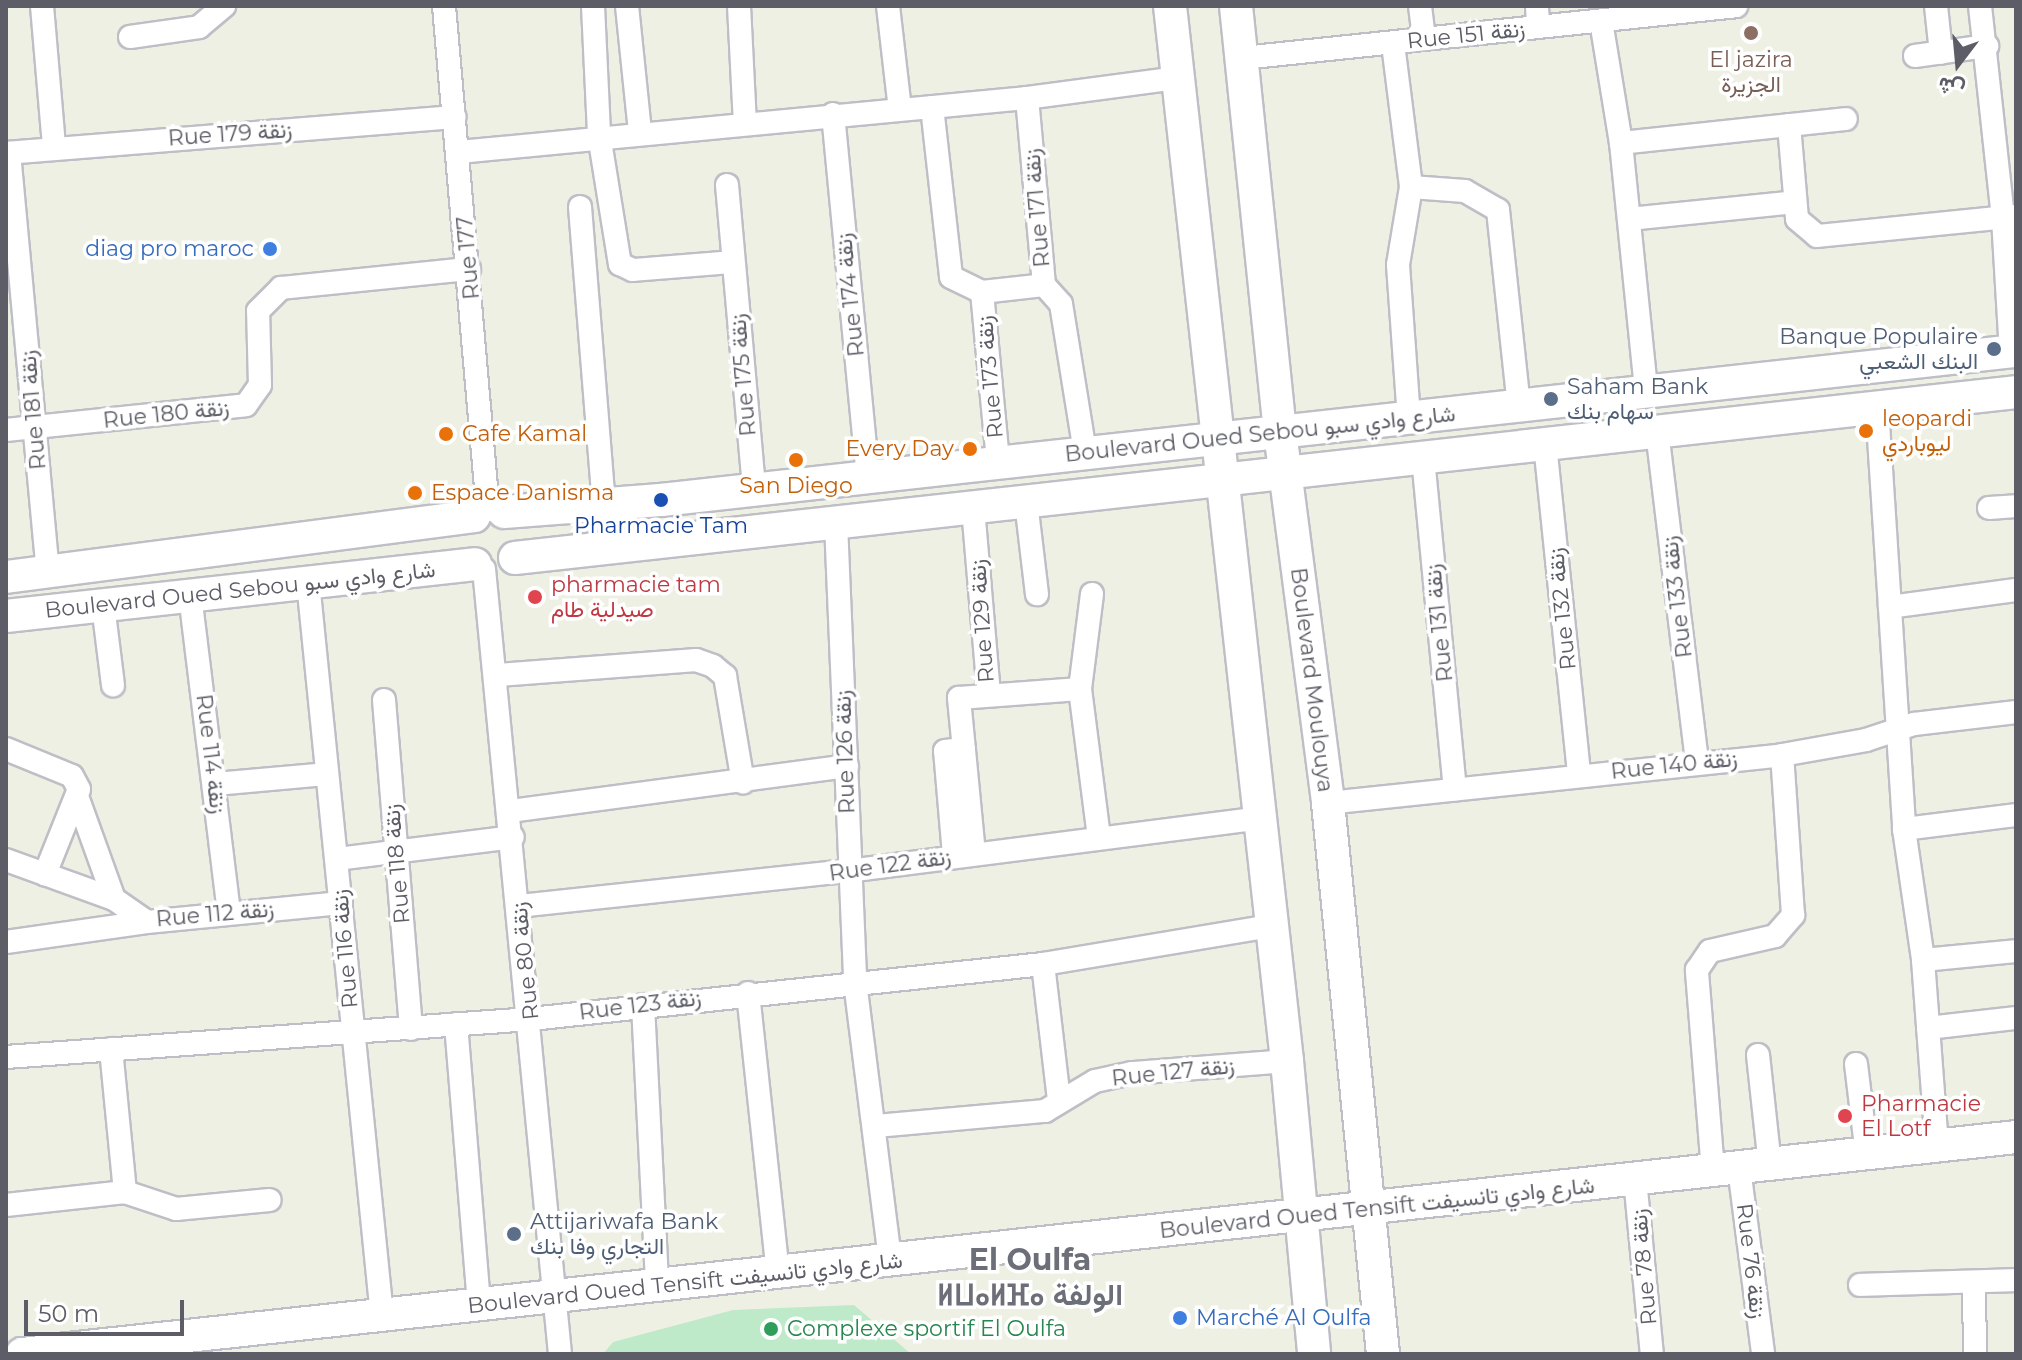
<!DOCTYPE html>
<meta charset="utf-8">
<style>
body{margin:0}
#map{position:relative;width:2022px;height:1360px;overflow:hidden;background:#eff0e4;font-family:Montserrat,Vazirmatn,"Noto Sans Tifinagh",sans-serif}
div>[style]{position:absolute}
.green>*{inset:0;background:#beeaca}
.roads{filter:drop-shadow(2px 0 #bebfc6) drop-shadow(-2px 0 #bebfc6) drop-shadow(0 2px #bebfc6) drop-shadow(0 -2px #bebfc6)}
.street>*{height:22px;margin:-11px;padding:0 11px;transform-origin:11px;border-radius:11px;background:#fff}
.secondary>*{height:32px;margin:-16px;padding:0 16px;transform-origin:16px;border-radius:16px;background:#fff}
.dots>*{width:22px;height:22px;translate:-50% -50%;box-sizing:border-box;border:4px solid #fff;border-radius:50%}
span{translate:-50% -50%;white-space:nowrap;text-align:center;line-height:1.15;-webkit-text-stroke:7px #fff;paint-order:stroke}
.street-label{font-size:22px;color:#5c5d66}
.education-label{font-size:22px;color:#785e54}
.shop-label{font-size:22px;color:#366cbe}
.right{translate:-100% -50%;text-align:right}
.left{translate:0 -50%;text-align:left}
.service-label{font-size:22px;color:#4e5e75}
.food-label{font-size:22px;color:#c56008}
.transit-label{font-size:22px;color:#164399}
.health-label{font-size:22px;color:#be3a42}
.leisure-label{font-size:22px;color:#27864d}
.district-label{font-size:30px;color:#6c6f78;font-weight:700}
.frame{position:absolute;inset:0;border:8px solid #5c5d66;pointer-events:none}
.north{position:absolute;left:1918px;top:24px;width:80px;height:80px;-webkit-text-stroke:6px #fff;paint-order:stroke;rotate:196deg;font-size:22px;font-weight:700;line-height:32px;text-align:center;color:#5c5d66}
.north::after{content:'';display:block;margin:auto;width:28px;height:36px;background:#5c5d66;clip-path:polygon(50% 0,100% 100%,50% 72%,0 100%)}
.scale{position:absolute;left:24px;top:1300px;width:160px;height:36px;box-sizing:border-box;border:4px solid #5c5d66;border-top:0;padding-left:10px;font-size:24px;line-height:28px;white-space:nowrap;color:#5c5d66;-webkit-text-stroke:6px #fff;paint-order:stroke}
</style>
<div id="map">
<div class="green">
<div style="clip-path:polygon(854px 1305px,911px 1354px,603px 1354px,613px 1342px,733px 1310px)"></div>
</div>
<div class="roads">
<div class="street">
<div style="left:42px;top:6px;width:142px;rotate:85.1deg"></div>
<div style="left:444px;top:6px;width:506px;rotate:85.01deg"></div>
<div style="left:593px;top:6px;width:129px;rotate:87.3deg"></div>
<div style="left:599px;top:135px;width:131px;rotate:80.8deg"></div>
<div style="left:620px;top:264px;width:14px;rotate:25deg"></div>
<div style="left:633px;top:270px;width:100px;rotate:-4.6deg"></div>
<div style="left:627px;top:6px;width:127px;rotate:84.1deg"></div>
<div style="left:739px;top:6px;width:117px;rotate:87.1deg"></div>
<div style="left:888px;top:6px;width:104px;rotate:83.4deg"></div>
<div style="left:1420px;top:6px;width:33px;rotate:83deg"></div>
<div style="left:1537px;top:6px;width:21px;rotate:87deg"></div>
<div style="left:1936px;top:6px;width:47px;rotate:83.9deg"></div>
<div style="left:1980px;top:6px;width:213px;rotate:83.8deg"></div>
<div style="left:2003px;top:218px;width:134px;rotate:86.6deg"></div>
<div style="left:1601px;top:21px;width:124px;rotate:80.7deg"></div>
<div style="left:1621px;top:143px;width:249px;rotate:84.2deg"></div>
<div style="left:130px;top:37px;width:70px;rotate:-8.2deg"></div>
<div style="left:199px;top:27px;width:33px;rotate:-40deg"></div>
<div style="left:1393px;top:44px;width:144px;rotate:82.8deg"></div>
<div style="left:1411px;top:187px;width:79px;rotate:99.5deg"></div>
<div style="left:1398px;top:265px;width:152px;rotate:85.9deg"></div>
<div style="left:1915px;top:56px;width:73px;rotate:-7.9deg"></div>
<div style="left:1243px;top:58px;width:496px;rotate:-6deg"></div>
<div style="left:1027px;top:98px;width:188px;rotate:84.8deg"></div>
<div style="left:1044px;top:285px;width:25px;rotate:48deg"></div>
<div style="left:1061px;top:304px;width:151px;rotate:80.8deg"></div>
<div style="left:932px;top:107px;width:171px;rotate:83.6deg"></div>
<div style="left:951px;top:277px;width:34px;rotate:26deg"></div>
<div style="left:833px;top:114px;width:365px;rotate:84.5deg"></div>
<div style="left:1789px;top:125px;width:94px;rotate:85.1deg"></div>
<div style="left:1797px;top:219px;width:26px;rotate:40deg"></div>
<div style="left:1817px;top:236px;width:200px;rotate:-5.7deg"></div>
<div style="left:1621px;top:143px;width:226px;rotate:-6.1deg"></div>
<div style="left:459px;top:152px;width:571px;rotate:-5.43deg"></div>
<div style="left:1027px;top:98px;width:151px;rotate:-7.6deg"></div>
<div style="left:6px;top:153px;width:450px;rotate:-4.6deg"></div>
<div style="left:9px;top:153px;width:421px;rotate:84.7deg"></div>
<div style="left:727px;top:185px;width:305px;rotate:84.9deg"></div>
<div style="left:1411px;top:187px;width:54px;rotate:4.2deg"></div>
<div style="left:1465px;top:191px;width:38px;rotate:30deg"></div>
<div style="left:1498px;top:210px;width:197px;rotate:83.9deg"></div>
<div style="left:580px;top:207px;width:297px;rotate:85.4deg"></div>
<div style="left:1629px;top:219px;width:167px;rotate:-5.8deg"></div>
<div style="left:982px;top:292px;width:171px;rotate:84.6deg"></div>
<div style="left:982px;top:292px;width:62px;rotate:-6.4deg"></div>
<div style="left:1877px;top:407px;width:423px;rotate:86.3deg"></div>
<div style="left:1904px;top:829px;width:132px;rotate:81.7deg"></div>
<div style="left:1923px;top:960px;width:186px;rotate:85.7deg"></div>
<div style="left:6px;top:430px;width:241px;rotate:-5.9deg"></div>
<div style="left:246px;top:405px;width:24px;rotate:-55deg"></div>
<div style="left:260px;top:385px;width:74px;rotate:-91.5deg"></div>
<div style="left:258px;top:311px;width:33px;rotate:-45deg"></div>
<div style="left:281px;top:288px;width:189px;rotate:-5.8deg"></div>
<div style="left:1657px;top:431px;width:333px;rotate:83.1deg"></div>
<div style="left:1545px;top:444px;width:333px;rotate:84.1deg"></div>
<div style="left:1423px;top:458px;width:333px;rotate:84.5deg"></div>
<div style="left:1026px;top:502px;width:93px;rotate:83.2deg"></div>
<div style="left:973px;top:508px;width:187px;rotate:85.1deg"></div>
<div style="left:1989px;top:508px;width:27px;rotate:-4deg"></div>
<div style="left:836px;top:523px;width:459px;rotate:87.6deg"></div>
<div style="left:855px;top:982px;width:281px;rotate:82.8deg"></div>
<div style="left:484px;top:569px;width:789px;rotate:84.47deg"></div>
<div style="left:308px;top:582px;width:737px;rotate:84.24deg"></div>
<div style="left:1092px;top:594px;width:96px;rotate:97.2deg"></div>
<div style="left:1080px;top:689px;width:150px;rotate:82.7deg"></div>
<div style="left:190px;top:595px;width:319px;rotate:83deg"></div>
<div style="left:103px;top:605px;width:81px;rotate:82.9deg"></div>
<div style="left:1890px;top:607px;width:127px;rotate:-7.7deg"></div>
<div style="left:498px;top:675px;width:199px;rotate:-4.3deg"></div>
<div style="left:696px;top:660px;width:18px;rotate:19deg"></div>
<div style="left:713px;top:666px;width:16px;rotate:40deg"></div>
<div style="left:725px;top:676px;width:108px;rotate:80.4deg"></div>
<div style="left:384px;top:700px;width:330px;rotate:85.3deg"></div>
<div style="left:6px;top:749px;width:71px;rotate:22.2deg"></div>
<div style="left:72px;top:776px;width:15px;rotate:62deg"></div>
<div style="left:79px;top:789px;width:92px;rotate:111.8deg"></div>
<div style="left:215px;top:784px;width:111px;rotate:-5.1deg"></div>
<div style="left:78px;top:799px;width:106px;rotate:70.2deg"></div>
<div style="left:1328px;top:803px;width:457px;rotate:-6deg"></div>
<div style="left:1782px;top:755px;width:85px;rotate:-10.1deg"></div>
<div style="left:1866px;top:740px;width:51px;rotate:-18.4deg"></div>
<div style="left:1914px;top:724px;width:103px;rotate:-6.7deg"></div>
<div style="left:511px;top:811px;width:339px;rotate:-7.6deg"></div>
<div style="left:1904px;top:829px;width:113px;rotate:-7.1deg"></div>
<div style="left:974px;top:854px;width:157px;rotate:-95.5deg"></div>
<div style="left:959px;top:698px;width:121px;rotate:-4.3deg"></div>
<div style="left:954px;top:855px;width:104px;rotate:-94.9deg"></div>
<div style="left:945px;top:751px;width:19px;rotate:-6deg"></div>
<div style="left:337px;top:859px;width:177px;rotate:-7.1deg"></div>
<div style="left:6px;top:860px;width:115px;rotate:19.9deg"></div>
<div style="left:114px;top:899px;width:40px;rotate:34.9deg"></div>
<div style="left:147px;top:922px;width:195px;rotate:-5.6deg"></div>
<div style="left:519px;top:906px;width:331px;rotate:-6.1deg"></div>
<div style="left:848px;top:871px;width:414px;rotate:-7.3deg"></div>
<div style="left:6px;top:942px;width:142px;rotate:-8.1deg"></div>
<div style="left:1923px;top:960px;width:93px;rotate:-5.5deg"></div>
<div style="left:1043px;top:964px;width:137px;rotate:83.3deg"></div>
<div style="left:748px;top:993px;width:281px;rotate:83.9deg"></div>
<div style="left:643px;top:1005px;width:280px;rotate:87.1deg"></div>
<div style="left:456px;top:1024px;width:282px;rotate:85.3deg"></div>
<div style="left:1928px;top:1028px;width:89px;rotate:-6.5deg"></div>
<div style="left:111px;top:1049px;width:144px;rotate:84.4deg"></div>
<div style="left:1758px;top:1055px;width:111px;rotate:83.8deg"></div>
<div style="left:6px;top:1057px;width:526px;rotate:-4.14deg"></div>
<div style="left:531px;top:1019px;width:515px;rotate:-6.13deg"></div>
<div style="left:1043px;top:964px;width:231px;rotate:-9.5deg"></div>
<div style="left:1856px;top:1064px;width:92px;rotate:83.1deg"></div>
<div style="left:876px;top:1126px;width:170px;rotate:-5.1deg"></div>
<div style="left:1045px;top:1111px;width:58px;rotate:-31deg"></div>
<div style="left:1095px;top:1081px;width:38px;rotate:-12deg"></div>
<div style="left:1132px;top:1073px;width:155px;rotate:-4.4deg"></div>
<div style="left:1739px;top:1168px;width:188px;rotate:82.6deg"></div>
<div style="left:1713px;top:1171px;width:202px;rotate:-94.6deg"></div>
<div style="left:1697px;top:970px;width:23px;rotate:-56deg"></div>
<div style="left:1710px;top:951px;width:67px;rotate:-13deg"></div>
<div style="left:1775px;top:936px;width:28px;rotate:-49deg"></div>
<div style="left:1793px;top:915px;width:160px;rotate:-93.9deg"></div>
<div style="left:1635px;top:1179px;width:176px;rotate:84.5deg"></div>
<div style="left:6px;top:1205px;width:120px;rotate:-6.2deg"></div>
<div style="left:125px;top:1192px;width:54px;rotate:18.4deg"></div>
<div style="left:176px;top:1209px;width:94px;rotate:-5.5deg"></div>
<div style="left:1860px;top:1285px;width:156px;rotate:-1.8deg"></div>
<div style="left:1974px;top:1285px;width:69px;rotate:89.2deg"></div>
</div>
<div class="secondary">
<div style="left:1170px;top:6px;width:1061px;rotate:83.67deg"></div>
<div style="left:1287px;top:1061px;width:294px;rotate:84.7deg"></div>
<div style="left:1236px;top:6px;width:428px;rotate:84.1deg"></div>
<div style="left:1280px;top:432px;width:374px;rotate:82.6deg"></div>
<div style="left:1328px;top:803px;width:554px;rotate:84.3deg"></div>
<div style="left:504px;top:512px;width:157px;rotate:-4.4deg"></div>
<div style="left:661px;top:500px;width:1363px;rotate:-6.28deg"></div>
<div style="left:515px;top:558px;width:1510px;rotate:-6.31deg"></div>
<div style="left:6px;top:577px;width:472px;rotate:-7.4deg"></div>
<div style="left:6px;top:616px;width:472px;rotate:-6.3deg"></div>
<div style="left:22px;top:1354px;width:2006px;rotate:-6.21deg"></div>
</div>
</div>
<div class="dots">
<div style="left:1751px;top:33px;background:#8d6e63"></div>
<div style="left:270px;top:249px;background:#3f7fe0"></div>
<div style="left:1994px;top:349px;background:#5c6f8a"></div>
<div style="left:1551px;top:399px;background:#5c6f8a"></div>
<div style="left:1866px;top:431px;background:#e8710a"></div>
<div style="left:446px;top:434px;background:#e8710a"></div>
<div style="left:970px;top:449px;background:#e8710a"></div>
<div style="left:796px;top:460px;background:#e8710a"></div>
<div style="left:415px;top:493px;background:#e8710a"></div>
<div style="left:661px;top:500px;background:#1a4fb4"></div>
<div style="left:535px;top:597px;background:#e0444e"></div>
<div style="left:1845px;top:1116px;background:#e0444e"></div>
<div style="left:514px;top:1234px;background:#5c6f8a"></div>
<div style="left:1180px;top:1318px;background:#3f7fe0"></div>
<div style="left:771px;top:1329px;background:#2e9e5b"></div>
</div>
<div class="street-label">
<span style="left:1466px;top:35px;rotate:-6deg">Rue 151 زنقة</span>
<span style="left:230px;top:134px;rotate:-4deg">Rue 179 زنقة</span>
<span style="left:1037px;top:208px;rotate:-95deg">Rue 171 زنقة</span>
<span style="left:468px;top:258px;rotate:-95deg">Rue 177</span>
<span style="left:850px;top:295px;rotate:-96deg">Rue 174 زنقة</span>
<span style="left:743px;top:375px;rotate:-95deg">Rue 175 زنقة</span>
<span style="left:990px;top:377px;rotate:-95deg">Rue 173 زنقة</span>
<span style="left:33px;top:410px;rotate:-95deg">Rue 181 زنقة</span>
<span style="left:166px;top:414px;rotate:-6deg">Rue 180 زنقة</span>
<span style="left:1260px;top:434px;rotate:-6deg">Boulevard Oued Sebou شارع وادي سبو</span>
<span style="left:240px;top:590px;rotate:-6deg">Boulevard Oued Sebou شارع وادي سبو</span>
<span style="left:1677px;top:597px;rotate:-97deg">Rue 133 زنقة</span>
<span style="left:1562px;top:609px;rotate:-96deg">Rue 132 زنقة</span>
<span style="left:982px;top:621px;rotate:-94deg">Rue 129 زنقة</span>
<span style="left:1439px;top:623px;rotate:-96deg">Rue 131 زنقة</span>
<span style="left:1312px;top:680px;rotate:83deg">Boulevard Moulouya</span>
<span style="left:845px;top:752px;rotate:-92deg">Rue 126 زنقة</span>
<span style="left:211px;top:754px;rotate:83deg">Rue 114 زنقة</span>
<span style="left:1674px;top:765px;rotate:-6deg">Rue 140 زنقة</span>
<span style="left:397px;top:864px;rotate:-95deg">Rue 118 زنقة</span>
<span style="left:890px;top:865px;rotate:-8deg">Rue 122 زنقة</span>
<span style="left:215px;top:914px;rotate:-5deg">Rue 112 زنقة</span>
<span style="left:345px;top:949px;rotate:-95deg">Rue 116 زنقة</span>
<span style="left:525px;top:961px;rotate:-96deg">Rue 80 زنقة</span>
<span style="left:640px;top:1005px;rotate:-7deg">Rue 123 زنقة</span>
<span style="left:1173px;top:1072px;rotate:-6deg">Rue 127 زنقة</span>
<span style="left:1377px;top:1208px;rotate:-6deg">Boulevard Oued Tensift شارع وادي تانسيفت</span>
<span style="left:1751px;top:1261px;rotate:83deg">Rue 76 زنقة</span>
<span style="left:1644px;top:1267px;rotate:-95deg">Rue 78 زنقة</span>
<span style="left:685px;top:1283px;rotate:-6deg">Boulevard Oued Tensift شارع وادي تانسيفت</span>
</div>
<div class="education-label">
<span style="left:1751px;top:72px">El jazira<br>الجزيرة</span>
</div>
<div class="shop-label">
<span class="right" style="left:254px;top:249px">diag pro maroc</span>
<span class="left" style="left:1196px;top:1318px">Marché Al Oulfa</span>
</div>
<div class="service-label">
<span class="right" style="left:1978px;top:349px">Banque Populaire<br>البنك الشعبي</span>
<span class="left" style="left:1567px;top:399px">Saham Bank<br>سهام بنك</span>
<span class="left" style="left:530px;top:1234px">Attijariwafa Bank<br>التجاري وفا بنك</span>
</div>
<div class="food-label">
<span class="left" style="left:1882px;top:431px">leopardi<br>ليوباردي</span>
<span class="left" style="left:462px;top:434px">Cafe Kamal</span>
<span class="right" style="left:954px;top:449px">Every Day</span>
<span style="left:796px;top:486px">San Diego</span>
<span class="left" style="left:431px;top:493px">Espace Danisma</span>
</div>
<div class="transit-label">
<span style="left:661px;top:526px">Pharmacie Tam</span>
</div>
<div class="health-label">
<span class="left" style="left:551px;top:597px">pharmacie tam<br>صيدلية طام</span>
<span class="left" style="left:1861px;top:1116px">Pharmacie<br>El Lotf</span>
</div>
<div class="leisure-label">
<span class="left" style="left:787px;top:1329px">Complexe sportif El Oulfa</span>
</div>
<div class="district-label">
<span style="left:1030px;top:1277px">El Oulfa<br>ⵍⵡⴰⵍⴼⴰ الولفة</span>
</div>
<div class="frame"></div>
<div class="north">ش</div>
<div class="scale">50 m</div>
</div>
